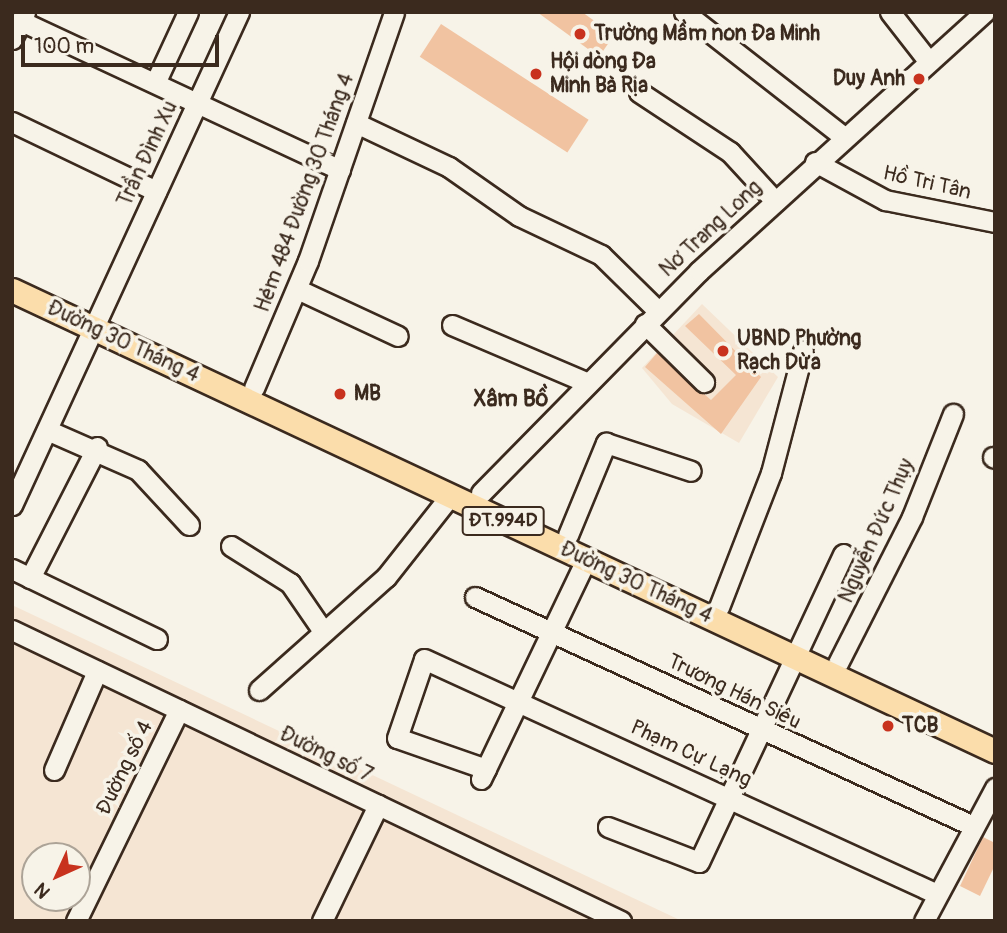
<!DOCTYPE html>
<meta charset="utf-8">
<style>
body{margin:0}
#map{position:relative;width:1007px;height:933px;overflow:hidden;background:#f7f3e8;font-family:Pangolin,sans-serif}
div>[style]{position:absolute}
.built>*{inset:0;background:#f5e5d3}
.building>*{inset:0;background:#f1c3a1;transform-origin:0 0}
.roads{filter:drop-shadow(2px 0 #3b2a1e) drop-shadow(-2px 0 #3b2a1e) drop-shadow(0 2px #3b2a1e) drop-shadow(0 -2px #3b2a1e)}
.minor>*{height:19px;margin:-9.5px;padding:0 9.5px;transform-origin:9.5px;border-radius:9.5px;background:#f7f3e8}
.major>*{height:23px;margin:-11.5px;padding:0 11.5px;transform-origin:11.5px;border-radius:11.5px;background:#fbddab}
.dots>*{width:19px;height:19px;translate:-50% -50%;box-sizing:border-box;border:4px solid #f7f3e8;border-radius:50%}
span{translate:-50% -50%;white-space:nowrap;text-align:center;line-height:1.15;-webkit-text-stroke:7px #f7f3e8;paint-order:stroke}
.shield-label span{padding:2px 5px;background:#f7f3e8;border:2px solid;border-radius:5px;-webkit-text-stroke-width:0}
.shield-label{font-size:19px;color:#3b2a1e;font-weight:700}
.poi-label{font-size:21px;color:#3b2a1e;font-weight:700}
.left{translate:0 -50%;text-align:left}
.right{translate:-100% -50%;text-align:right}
.street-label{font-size:21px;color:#3b2a1e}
.neighbourhood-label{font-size:23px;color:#3b2a1e;font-weight:700}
.frame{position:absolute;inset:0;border:14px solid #3b2a1e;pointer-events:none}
.north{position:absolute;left:21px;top:842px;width:70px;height:70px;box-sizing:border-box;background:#f7f3e8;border:2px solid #aca397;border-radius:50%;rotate:225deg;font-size:19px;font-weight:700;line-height:28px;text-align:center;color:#3b2a1e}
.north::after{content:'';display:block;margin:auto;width:24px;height:32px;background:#c8321e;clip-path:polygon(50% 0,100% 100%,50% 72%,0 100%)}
.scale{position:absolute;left:21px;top:35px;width:198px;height:32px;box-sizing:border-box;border:4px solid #3b2a1e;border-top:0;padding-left:9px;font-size:21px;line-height:24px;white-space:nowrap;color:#3b2a1e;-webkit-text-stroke:5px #f7f3e8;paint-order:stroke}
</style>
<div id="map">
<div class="built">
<div style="clip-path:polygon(702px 304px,778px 377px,739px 443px,672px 404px,642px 368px)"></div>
<div style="clip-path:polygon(evenodd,12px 605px,682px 921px,12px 921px,12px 605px,35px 856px,77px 856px,77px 898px,35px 898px,35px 856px)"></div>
</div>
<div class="building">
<div style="clip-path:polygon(537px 12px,582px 12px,614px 35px,599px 57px)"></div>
<div style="left:441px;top:24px;width:176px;height:39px;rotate:33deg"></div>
<div style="clip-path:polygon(699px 314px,761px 377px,721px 434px,645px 367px,657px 353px,711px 400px,736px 375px,685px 326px)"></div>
<div style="clip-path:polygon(983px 837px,995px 843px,995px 865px,980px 896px,960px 886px)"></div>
</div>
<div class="roads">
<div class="minor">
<div style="left:684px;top:12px;width:203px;rotate:38deg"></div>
<div style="left:890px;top:12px;width:63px;rotate:52deg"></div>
<div style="left:21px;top:21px;width:352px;rotate:25deg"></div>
<div style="left:12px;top:39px;width:30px;rotate:-64deg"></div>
<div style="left:156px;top:81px;width:76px;rotate:-65.1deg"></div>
<div style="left:639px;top:92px;width:109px;rotate:33.4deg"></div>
<div style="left:730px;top:152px;width:67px;rotate:47.4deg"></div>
<div style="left:12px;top:122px;width:160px;rotate:25.6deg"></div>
<div style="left:356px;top:123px;width:103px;rotate:25.3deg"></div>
<div style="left:449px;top:167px;width:85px;rotate:35deg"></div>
<div style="left:519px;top:216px;width:91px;rotate:25.4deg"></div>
<div style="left:601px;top:255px;width:80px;rotate:44.5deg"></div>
<div style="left:815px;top:162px;width:80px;rotate:28.5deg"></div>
<div style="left:885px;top:200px;width:112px;rotate:11.3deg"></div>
<div style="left:297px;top:289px;width:111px;rotate:25deg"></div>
<div style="left:645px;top:324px;width:83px;rotate:44.5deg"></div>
<div style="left:452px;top:325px;width:148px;rotate:23.1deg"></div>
<div style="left:254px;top:388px;width:138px;rotate:-67deg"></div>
<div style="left:308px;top:261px;width:263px;rotate:-70.9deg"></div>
<div style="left:47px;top:430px;width:99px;rotate:23.7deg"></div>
<div style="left:138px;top:470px;width:75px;rotate:47.2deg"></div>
<div style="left:993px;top:457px;width:2px;rotate:27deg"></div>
<div style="left:481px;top:493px;width:311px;rotate:-45.5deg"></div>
<div style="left:699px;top:271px;width:386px;rotate:-42.2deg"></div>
<div style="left:12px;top:505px;width:543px;rotate:-65.28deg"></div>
<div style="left:568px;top:535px;width:100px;rotate:-67.6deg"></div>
<div style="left:606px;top:443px;width:89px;rotate:18.2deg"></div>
<div style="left:231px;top:546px;width:70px;rotate:32.1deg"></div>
<div style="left:290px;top:583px;width:58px;rotate:55.5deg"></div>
<div style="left:12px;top:569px;width:161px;rotate:25.8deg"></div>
<div style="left:30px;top:578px;width:147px;rotate:-62.9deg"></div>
<div style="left:475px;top:597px;width:548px;rotate:24.69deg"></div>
<div style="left:719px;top:607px;width:144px;rotate:-68.8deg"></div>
<div style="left:771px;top:473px;width:126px;rotate:-75.3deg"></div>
<div style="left:12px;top:630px;width:675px;rotate:25.54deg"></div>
<div style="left:838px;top:663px;width:164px;rotate:-63.1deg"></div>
<div style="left:912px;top:517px;width:111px;rotate:-68.3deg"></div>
<div style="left:259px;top:690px;width:170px;rotate:-41.7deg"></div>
<div style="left:386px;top:577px;width:103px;rotate:-51.7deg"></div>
<div style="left:486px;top:769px;width:94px;rotate:-160.8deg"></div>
<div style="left:397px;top:738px;width:83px;rotate:-71.1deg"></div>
<div style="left:424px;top:659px;width:564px;rotate:24.61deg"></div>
<div style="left:54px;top:770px;width:108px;rotate:-66.5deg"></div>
<div style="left:481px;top:779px;width:243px;rotate:-64.4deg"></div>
<div style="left:608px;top:827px;width:97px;rotate:21deg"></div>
<div style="left:699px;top:862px;width:340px;rotate:-64.9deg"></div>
<div style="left:76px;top:921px;width:235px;rotate:-64deg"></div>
<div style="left:322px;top:921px;width:129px;rotate:-64.2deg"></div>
<div style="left:924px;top:921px;width:151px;rotate:-61.9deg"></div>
</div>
<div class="major">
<div style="left:12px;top:290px;width:1086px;rotate:25.13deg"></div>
</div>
</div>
<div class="dots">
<div style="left:580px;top:34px;background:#c8321e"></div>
<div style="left:536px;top:74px;background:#c8321e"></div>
<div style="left:919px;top:79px;background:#c8321e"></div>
<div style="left:723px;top:351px;background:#c8321e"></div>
<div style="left:340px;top:394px;background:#c8321e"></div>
<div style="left:888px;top:726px;background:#c8321e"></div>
</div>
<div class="shield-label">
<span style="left:503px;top:521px">ĐT.994D</span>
</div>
<div class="poi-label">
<span class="left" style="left:594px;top:34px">Trường Mầm non Đa Minh</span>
<span class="left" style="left:550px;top:74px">Hội dòng Đa<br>Minh Bà Rịa</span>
<span class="right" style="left:905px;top:79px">Duy Anh</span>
<span class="left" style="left:737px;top:351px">UBND Phường<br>Rạch Dừa</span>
<span class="left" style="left:354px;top:394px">MB</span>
<span class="left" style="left:902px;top:726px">TCB</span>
</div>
<div class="street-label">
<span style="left:148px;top:154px;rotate:-65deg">Trần Đình Xu</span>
<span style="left:927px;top:183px;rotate:13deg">Hồ Tri Tân</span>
<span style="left:305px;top:193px;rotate:-70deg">Hẻm 484 Đường 30 Tháng 4</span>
<span style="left:711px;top:229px;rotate:-43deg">Nơ Trang Long</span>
<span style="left:123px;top:342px;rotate:25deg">Đường 30 Tháng 4</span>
<span style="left:877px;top:531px;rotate:-66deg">Nguyễn Đức Thụy</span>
<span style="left:636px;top:583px;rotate:25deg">Đường 30 Tháng 4</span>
<span style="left:734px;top:692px;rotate:26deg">Trương Hán Siêu</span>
<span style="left:691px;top:754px;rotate:25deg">Phạm Cự Lạng</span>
<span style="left:326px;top:755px;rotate:26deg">Đường số 7</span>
<span style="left:125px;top:768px;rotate:-64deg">Đường số 4</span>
</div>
<div class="neighbourhood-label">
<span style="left:511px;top:399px">Xâm Bồ</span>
</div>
<div class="frame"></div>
<div class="north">N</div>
<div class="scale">100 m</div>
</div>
